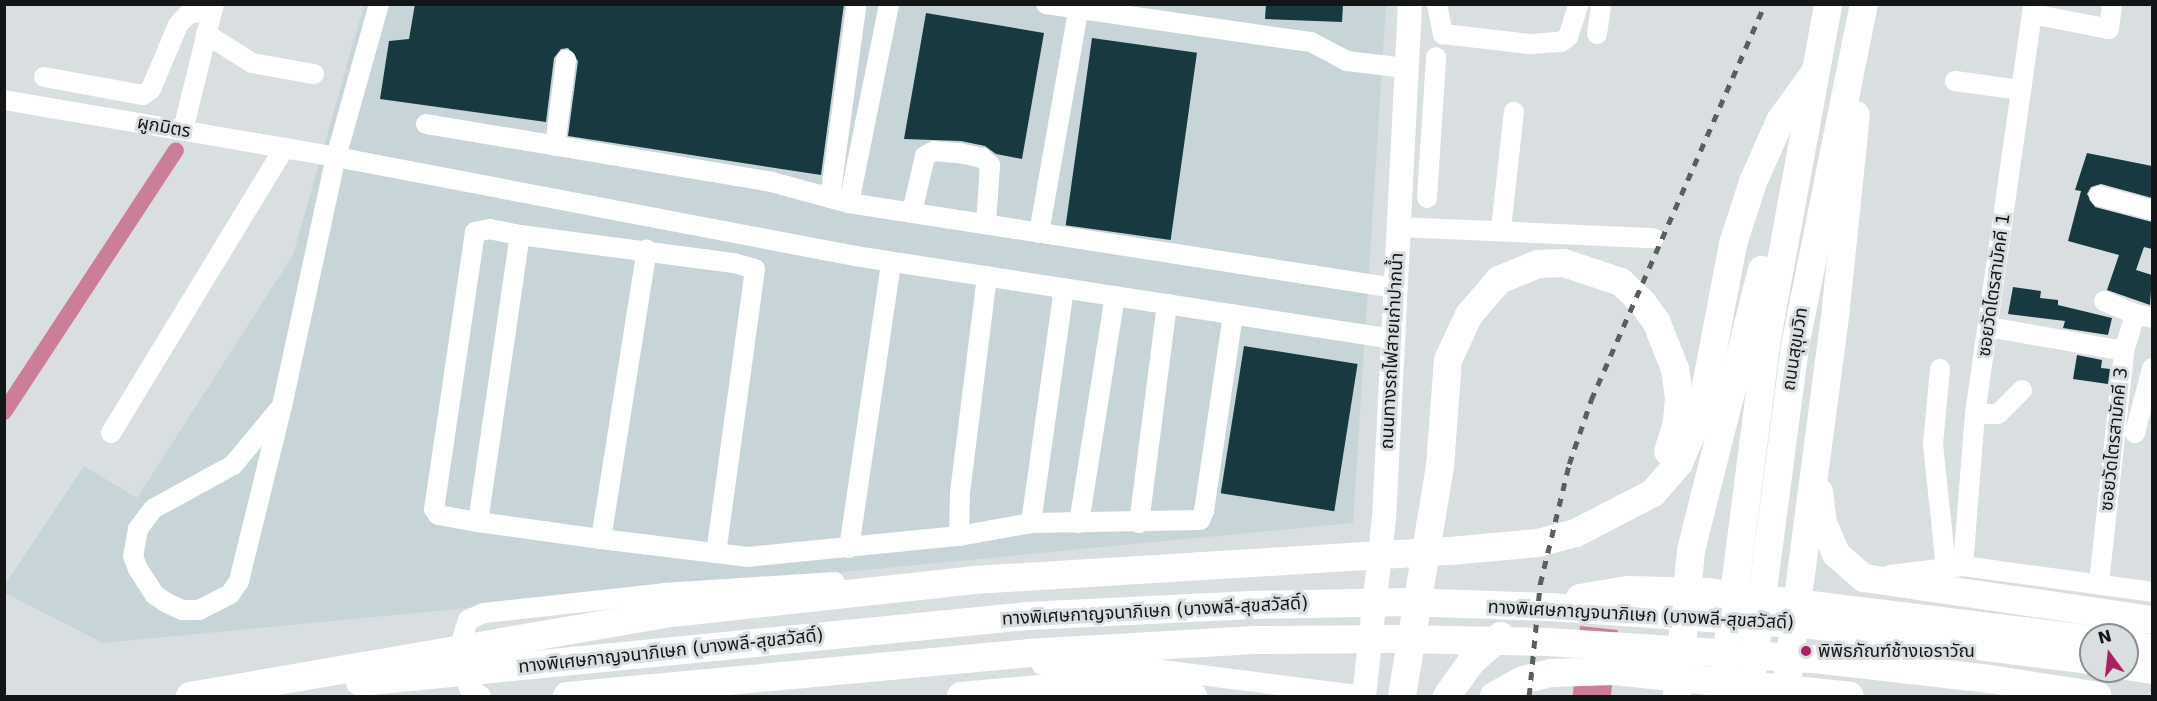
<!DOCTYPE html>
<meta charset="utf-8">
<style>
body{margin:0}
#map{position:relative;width:2157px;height:701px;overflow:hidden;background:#d9dfe0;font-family:"DejaVu Sans","Noto Sans Thai",sans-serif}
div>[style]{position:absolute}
.built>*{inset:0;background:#c7d5d9}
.water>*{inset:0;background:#cc7e99;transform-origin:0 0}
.canal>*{height:16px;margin:-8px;padding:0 8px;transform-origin:8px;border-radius:8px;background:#cc7e99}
.building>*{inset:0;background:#17393f;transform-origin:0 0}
.minor>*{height:20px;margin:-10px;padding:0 10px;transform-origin:10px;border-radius:10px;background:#fff}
.major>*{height:24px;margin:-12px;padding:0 12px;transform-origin:12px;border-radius:12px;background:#fff}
.highway>*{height:28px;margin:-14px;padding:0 14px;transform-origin:14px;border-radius:14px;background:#fff}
.rail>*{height:4.5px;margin-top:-2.25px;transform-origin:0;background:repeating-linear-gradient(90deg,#5a5e5f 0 8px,transparent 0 16px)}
.dots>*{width:16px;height:16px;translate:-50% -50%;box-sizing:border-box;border:3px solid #d9dfe0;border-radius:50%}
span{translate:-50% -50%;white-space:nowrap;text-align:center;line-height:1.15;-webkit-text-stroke:6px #d9dfe0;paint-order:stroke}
.street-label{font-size:18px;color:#131516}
.poi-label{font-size:18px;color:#131516}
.left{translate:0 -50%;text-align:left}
.frame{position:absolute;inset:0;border:6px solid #131516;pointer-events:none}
.north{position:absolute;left:2079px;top:623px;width:60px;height:60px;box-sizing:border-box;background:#d9dfe0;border:2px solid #8a8e8f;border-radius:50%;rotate:345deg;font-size:16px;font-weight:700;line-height:24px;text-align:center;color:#131516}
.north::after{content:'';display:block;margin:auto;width:21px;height:27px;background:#ab2062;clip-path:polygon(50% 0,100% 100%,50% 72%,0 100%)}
</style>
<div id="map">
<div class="built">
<div style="clip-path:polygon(364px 5px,1386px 5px,1353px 523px,103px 643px,5px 593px,4px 586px,84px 466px,137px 498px,293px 255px)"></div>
</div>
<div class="water">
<div style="left:1580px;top:626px;width:38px;height:71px;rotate:6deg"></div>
</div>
<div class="canal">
<div style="left:4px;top:412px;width:313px;rotate:-56.7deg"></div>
</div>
<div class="building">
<div style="clip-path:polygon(415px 4px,844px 4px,821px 175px,568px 136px,578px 61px,568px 48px,561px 49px,554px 58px,546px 122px,380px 99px,389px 41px,409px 39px)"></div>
<div style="clip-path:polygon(1266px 4px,1343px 4px,1342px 22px,1265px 19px)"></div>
<div style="clip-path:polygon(926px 13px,1044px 33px,1022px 159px,996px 154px,985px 146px,961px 141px,904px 139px)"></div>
<div style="left:1092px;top:38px;width:106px;height:189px;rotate:8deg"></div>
<div style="clip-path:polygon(2087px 153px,2152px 166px,2152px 198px,2101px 184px,2091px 187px,2087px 194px,2095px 207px,2152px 222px,2152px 249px,2144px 247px,2136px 270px,2152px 275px,2150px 305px,2107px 290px,2119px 255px,2068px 241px,2081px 191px,2075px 190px)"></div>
<div style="clip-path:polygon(2013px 287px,2041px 291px,2040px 298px,2058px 300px,2058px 305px,2112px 318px,2108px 335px,2063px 328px,2065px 321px,2008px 314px)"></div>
<div style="left:1244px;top:346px;width:115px;height:149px;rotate:9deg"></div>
<div style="clip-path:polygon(2077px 355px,2102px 360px,2101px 368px,2110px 369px,2108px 384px,2073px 379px)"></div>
</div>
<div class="minor">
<div style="left:1046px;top:4px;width:268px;rotate:8.2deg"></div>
<div style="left:1311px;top:42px;width:41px;rotate:27.8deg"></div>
<div style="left:1347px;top:61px;width:59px;rotate:6.8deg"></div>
<div style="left:1437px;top:4px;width:31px;rotate:79deg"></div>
<div style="left:1443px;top:34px;width:88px;rotate:6.6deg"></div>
<div style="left:1530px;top:44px;width:31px;rotate:-4deg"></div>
<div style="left:1561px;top:42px;width:9px;rotate:-36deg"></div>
<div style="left:1568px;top:37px;width:35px;rotate:-72deg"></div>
<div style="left:2032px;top:14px;width:78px;rotate:11deg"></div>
<div style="left:2109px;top:29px;width:25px;rotate:-83deg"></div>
<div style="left:206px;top:34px;width:54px;rotate:32.2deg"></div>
<div style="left:252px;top:63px;width:63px;rotate:10.1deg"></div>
<div style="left:1597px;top:34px;width:30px;rotate:-82deg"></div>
<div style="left:44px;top:77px;width:101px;rotate:10.3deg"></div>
<div style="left:143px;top:95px;width:10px;rotate:-37deg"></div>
<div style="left:151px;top:89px;width:69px;rotate:-67.1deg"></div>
<div style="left:178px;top:25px;width:13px;rotate:-48deg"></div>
<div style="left:187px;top:15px;width:27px;rotate:-17deg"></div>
<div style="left:1955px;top:81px;width:67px;rotate:7.8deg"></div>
<div style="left:4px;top:100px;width:337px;rotate:9.7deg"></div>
<div style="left:336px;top:157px;width:528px;rotate:10.8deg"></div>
<div style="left:855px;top:256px;width:544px;rotate:8.77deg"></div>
<div style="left:426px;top:124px;width:347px;rotate:9.5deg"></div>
<div style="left:768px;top:181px;width:84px;rotate:15.2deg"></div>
<div style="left:849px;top:203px;width:553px;rotate:8.85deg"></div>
<div style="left:183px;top:130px;width:130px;rotate:-76.2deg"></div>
<div style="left:555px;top:146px;width:87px;rotate:-82.7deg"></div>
<div style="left:2099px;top:196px;width:55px;rotate:14.8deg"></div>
<div style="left:830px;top:198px;width:193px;rotate:-82.2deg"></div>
<div style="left:1427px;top:198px;width:141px;rotate:-86.3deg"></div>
<div style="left:849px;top:203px;width:203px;rotate:-78.6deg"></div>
<div style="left:912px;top:212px;width:57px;rotate:-76.9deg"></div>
<div style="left:925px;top:156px;width:10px;rotate:-29deg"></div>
<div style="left:934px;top:151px;width:25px;rotate:5deg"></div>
<div style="left:959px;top:153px;width:24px;rotate:12deg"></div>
<div style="left:982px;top:158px;width:11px;rotate:41deg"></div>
<div style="left:990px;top:165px;width:59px;rotate:93.9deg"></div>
<div style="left:1398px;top:227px;width:256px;rotate:2.5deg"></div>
<div style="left:1501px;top:229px;width:118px;rotate:-83.7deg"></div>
<div style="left:1039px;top:233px;width:225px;rotate:-80deg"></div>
<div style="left:520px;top:235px;width:216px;rotate:7.5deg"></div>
<div style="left:734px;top:263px;width:22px;rotate:16deg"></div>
<div style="left:755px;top:269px;width:287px;rotate:97.8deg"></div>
<div style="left:987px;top:276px;width:219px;rotate:97.1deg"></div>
<div style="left:960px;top:493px;width:43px;rotate:91.3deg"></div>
<div style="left:959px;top:536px;width:73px;rotate:-10.2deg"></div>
<div style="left:1031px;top:523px;width:169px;rotate:-1deg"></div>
<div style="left:1200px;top:520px;width:10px;rotate:-66deg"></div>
<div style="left:1204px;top:511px;width:199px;rotate:-81.6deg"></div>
<div style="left:2104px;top:301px;width:34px;rotate:23deg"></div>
<div style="left:1989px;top:327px;width:137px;rotate:10.1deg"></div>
<div style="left:1940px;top:369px;width:75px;rotate:95.3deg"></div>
<div style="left:1933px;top:444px;width:124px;rotate:84deg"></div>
<div style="left:282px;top:406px;width:77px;rotate:129.7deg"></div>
<div style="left:233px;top:465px;width:91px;rotate:151.2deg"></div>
<div style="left:153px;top:509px;width:25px;rotate:127deg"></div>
<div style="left:138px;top:529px;width:27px;rotate:100deg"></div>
<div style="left:133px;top:556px;width:14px;rotate:69deg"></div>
<div style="left:138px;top:569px;width:31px;rotate:57deg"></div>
<div style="left:155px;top:595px;width:14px;rotate:34deg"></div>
<div style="left:167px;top:603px;width:17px;rotate:25deg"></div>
<div style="left:182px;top:610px;width:17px"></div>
<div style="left:199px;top:610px;width:35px;rotate:-27deg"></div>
<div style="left:230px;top:594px;width:16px;rotate:-55deg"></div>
<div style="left:239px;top:581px;width:180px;rotate:-76.2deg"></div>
<div style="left:282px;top:406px;width:255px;rotate:-77.8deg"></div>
<div style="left:336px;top:157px;width:159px;rotate:-74.3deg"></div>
<div style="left:1975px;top:414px;width:23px"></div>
<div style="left:1998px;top:414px;width:34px;rotate:-45deg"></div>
<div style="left:111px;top:433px;width:333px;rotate:-58.7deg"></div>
<div style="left:2135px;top:433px;width:67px;rotate:-75.3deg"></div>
<div style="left:478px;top:522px;width:290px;rotate:-81.7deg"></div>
<div style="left:520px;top:235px;width:31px;rotate:-169deg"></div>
<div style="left:490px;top:229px;width:15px;rotate:169deg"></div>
<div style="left:475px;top:232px;width:280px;rotate:98.4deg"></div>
<div style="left:434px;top:509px;width:7px;rotate:56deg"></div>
<div style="left:438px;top:515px;width:41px;rotate:9.9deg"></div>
<div style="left:478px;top:522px;width:124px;rotate:7.9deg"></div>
<div style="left:601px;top:539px;width:147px;rotate:7deg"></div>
<div style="left:747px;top:557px;width:213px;rotate:-5.7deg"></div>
<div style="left:1031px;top:523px;width:237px;rotate:-82deg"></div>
<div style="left:1079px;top:523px;width:230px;rotate:-81deg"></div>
<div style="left:1139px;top:523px;width:221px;rotate:-82.7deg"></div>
<div style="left:601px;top:539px;width:293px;rotate:-81deg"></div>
<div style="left:849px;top:548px;width:289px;rotate:-81.6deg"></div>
<div style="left:1963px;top:566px;width:152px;rotate:-85.5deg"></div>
<div style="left:1975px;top:414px;width:414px;rotate:-81.9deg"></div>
<div style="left:1890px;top:575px;width:74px;rotate:-7deg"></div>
<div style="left:1963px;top:566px;width:191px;rotate:7.8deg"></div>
<div style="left:2099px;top:583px;width:233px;rotate:-83.8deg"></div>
<div style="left:2124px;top:351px;width:39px;rotate:-73deg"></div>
<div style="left:2135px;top:314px;width:17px;rotate:13deg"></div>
<div style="left:1042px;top:665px;width:73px;rotate:-0.8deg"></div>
<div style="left:1115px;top:664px;width:251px;rotate:7.3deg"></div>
<div style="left:481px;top:696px;width:14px;rotate:-146deg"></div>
<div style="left:469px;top:688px;width:41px;rotate:-104deg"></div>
<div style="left:459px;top:648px;width:29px;rotate:-72deg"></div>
<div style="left:468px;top:620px;width:17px;rotate:-24deg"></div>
<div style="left:484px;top:613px;width:181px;rotate:-6.3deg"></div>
<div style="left:664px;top:593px;width:171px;rotate:-3.7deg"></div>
</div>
<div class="major">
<div style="left:1364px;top:696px;width:178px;rotate:-83.6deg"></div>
<div style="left:1384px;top:519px;width:516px;rotate:-87.11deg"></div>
</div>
<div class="highway">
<div style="left:1819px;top:492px;width:31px;rotate:83deg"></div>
<div style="left:1823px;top:523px;width:34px;rotate:67deg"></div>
<div style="left:1836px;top:554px;width:37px;rotate:41deg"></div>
<div style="left:1864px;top:578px;width:291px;rotate:8.3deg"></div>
<div style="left:1580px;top:598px;width:49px;rotate:-9.5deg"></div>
<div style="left:1628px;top:590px;width:78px;rotate:1.5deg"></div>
<div style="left:1706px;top:592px;width:388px;rotate:7deg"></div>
<div style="left:2127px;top:644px;width:25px;rotate:11deg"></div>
<div style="left:2127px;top:666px;width:25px;rotate:9deg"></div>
<div style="left:360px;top:682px;width:671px;rotate:-5.64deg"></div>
<div style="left:1028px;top:616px;width:223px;rotate:-2.8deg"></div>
<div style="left:1251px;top:605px;width:155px;rotate:-1.1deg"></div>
<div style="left:1406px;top:602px;width:144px;rotate:2deg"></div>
<div style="left:1550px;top:607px;width:271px;rotate:4deg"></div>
<div style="left:1820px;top:626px;width:273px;rotate:7.2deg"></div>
<div style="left:190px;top:696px;width:489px;rotate:-9.8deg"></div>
<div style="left:672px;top:613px;width:304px;rotate:-6.2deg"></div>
<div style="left:974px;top:580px;width:477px;rotate:-3.5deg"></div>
<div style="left:1450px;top:551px;width:88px;rotate:-5.2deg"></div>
<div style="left:1538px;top:543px;width:39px;rotate:-15deg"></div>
<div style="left:1576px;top:533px;width:87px;rotate:-27.5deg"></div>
<div style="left:1653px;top:493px;width:40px;rotate:-49deg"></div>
<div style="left:1679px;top:463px;width:56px;rotate:-66.7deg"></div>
<div style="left:1701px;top:412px;width:171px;rotate:-79.2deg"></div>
<div style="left:1733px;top:244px;width:65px;rotate:-72.1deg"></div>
<div style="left:1753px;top:182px;width:67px;rotate:-66.1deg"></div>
<div style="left:1780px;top:121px;width:62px;rotate:-54.2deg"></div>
<div style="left:567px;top:696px;width:464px;rotate:-5.3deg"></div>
<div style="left:1029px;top:653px;width:226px;rotate:-3.3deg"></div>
<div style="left:1255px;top:640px;width:143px;rotate:-0.4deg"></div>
<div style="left:1398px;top:639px;width:150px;rotate:1.1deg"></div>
<div style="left:1548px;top:642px;width:276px;rotate:3.7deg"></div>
<div style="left:1823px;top:660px;width:168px;rotate:6.5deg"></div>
<div style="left:1990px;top:679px;width:109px;rotate:8.9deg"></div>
<div style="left:961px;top:696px;width:134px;rotate:-5.2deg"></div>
<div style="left:1094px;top:684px;width:44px;rotate:2.6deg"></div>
<div style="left:1138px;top:686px;width:56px;rotate:10.3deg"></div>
<div style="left:1402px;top:696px;width:233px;rotate:-80.6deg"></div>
<div style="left:1440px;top:466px;width:106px;rotate:-85.7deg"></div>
<div style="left:1448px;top:360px;width:50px;rotate:-65deg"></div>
<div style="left:1469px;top:315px;width:46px;rotate:-49.4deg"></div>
<div style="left:1499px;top:280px;width:42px;rotate:-22.3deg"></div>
<div style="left:1538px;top:264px;width:26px;rotate:-2deg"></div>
<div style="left:1564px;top:263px;width:60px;rotate:18.4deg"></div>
<div style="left:1621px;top:282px;width:29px;rotate:44deg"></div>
<div style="left:1642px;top:302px;width:24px;rotate:54deg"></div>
<div style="left:1656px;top:321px;width:52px;rotate:68.4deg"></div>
<div style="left:1675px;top:369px;width:29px;rotate:82deg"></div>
<div style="left:1679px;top:398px;width:25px;rotate:95deg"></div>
<div style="left:1677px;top:423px;width:30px;rotate:107deg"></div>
<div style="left:1447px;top:696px;width:43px;rotate:-54.5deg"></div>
<div style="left:1472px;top:661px;width:38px;rotate:-41deg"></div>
<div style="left:1494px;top:696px;width:33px;rotate:-29deg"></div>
<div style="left:1523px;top:680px;width:29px;rotate:-14deg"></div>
<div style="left:1551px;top:673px;width:63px;rotate:-1.8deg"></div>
<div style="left:1614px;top:671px;width:237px;rotate:6deg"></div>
<div style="left:1677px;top:696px;width:147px;rotate:-84.5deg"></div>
<div style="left:1691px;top:550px;width:289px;rotate:-75.8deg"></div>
<div style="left:1721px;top:696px;width:361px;rotate:-82.7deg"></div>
<div style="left:1767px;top:338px;width:340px;rotate:-79.6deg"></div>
<div style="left:1749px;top:696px;width:358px;rotate:-82.5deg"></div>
<div style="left:1796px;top:341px;width:344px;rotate:-78.6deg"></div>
<div style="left:1785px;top:696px;width:392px;rotate:-82.5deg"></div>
<div style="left:1836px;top:307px;width:193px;rotate:-84.1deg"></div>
</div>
<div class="rail">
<div style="left:1529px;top:696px;width:113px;rotate:-84.4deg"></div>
<div style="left:1540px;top:584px;width:123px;rotate:-76.4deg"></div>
<div style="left:1569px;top:464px;width:68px;rotate:-71deg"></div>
<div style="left:1591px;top:400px;width:433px;rotate:-66.3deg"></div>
</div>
<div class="dots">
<div style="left:1806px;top:651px;background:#ab2062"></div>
</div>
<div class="street-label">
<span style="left:164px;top:127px;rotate:10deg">ผูกมิตร</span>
<span style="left:1994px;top:285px;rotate:-82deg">ซอยวัดไตรสามัคคี 1</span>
<span style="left:1795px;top:349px;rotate:-81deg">ถนนสุขุมวิท</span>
<span style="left:1392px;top:351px;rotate:-87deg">ถนนทางรถไฟสายเก่าปากน้ำ</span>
<span style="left:2114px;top:439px;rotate:-84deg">ซอยวัดไตรสามัคคี 3</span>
<span style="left:1155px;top:611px;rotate:-3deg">ทางพิเศษกาญจนาภิเษก (บางพลี-สุขสวัสดิ์)</span>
<span style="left:1641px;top:615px;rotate:3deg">ทางพิเศษกาญจนาภิเษก (บางพลี-สุขสวัสดิ์)</span>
<span style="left:671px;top:651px;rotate:-6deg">ทางพิเศษกาญจนาภิเษก (บางพลี-สุขสวัสดิ์)</span>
</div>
<div class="poi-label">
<span class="left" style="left:1818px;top:651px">พิพิธภัณฑ์ช้างเอราวัณ</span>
</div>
<div class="frame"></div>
<div class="north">N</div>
</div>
